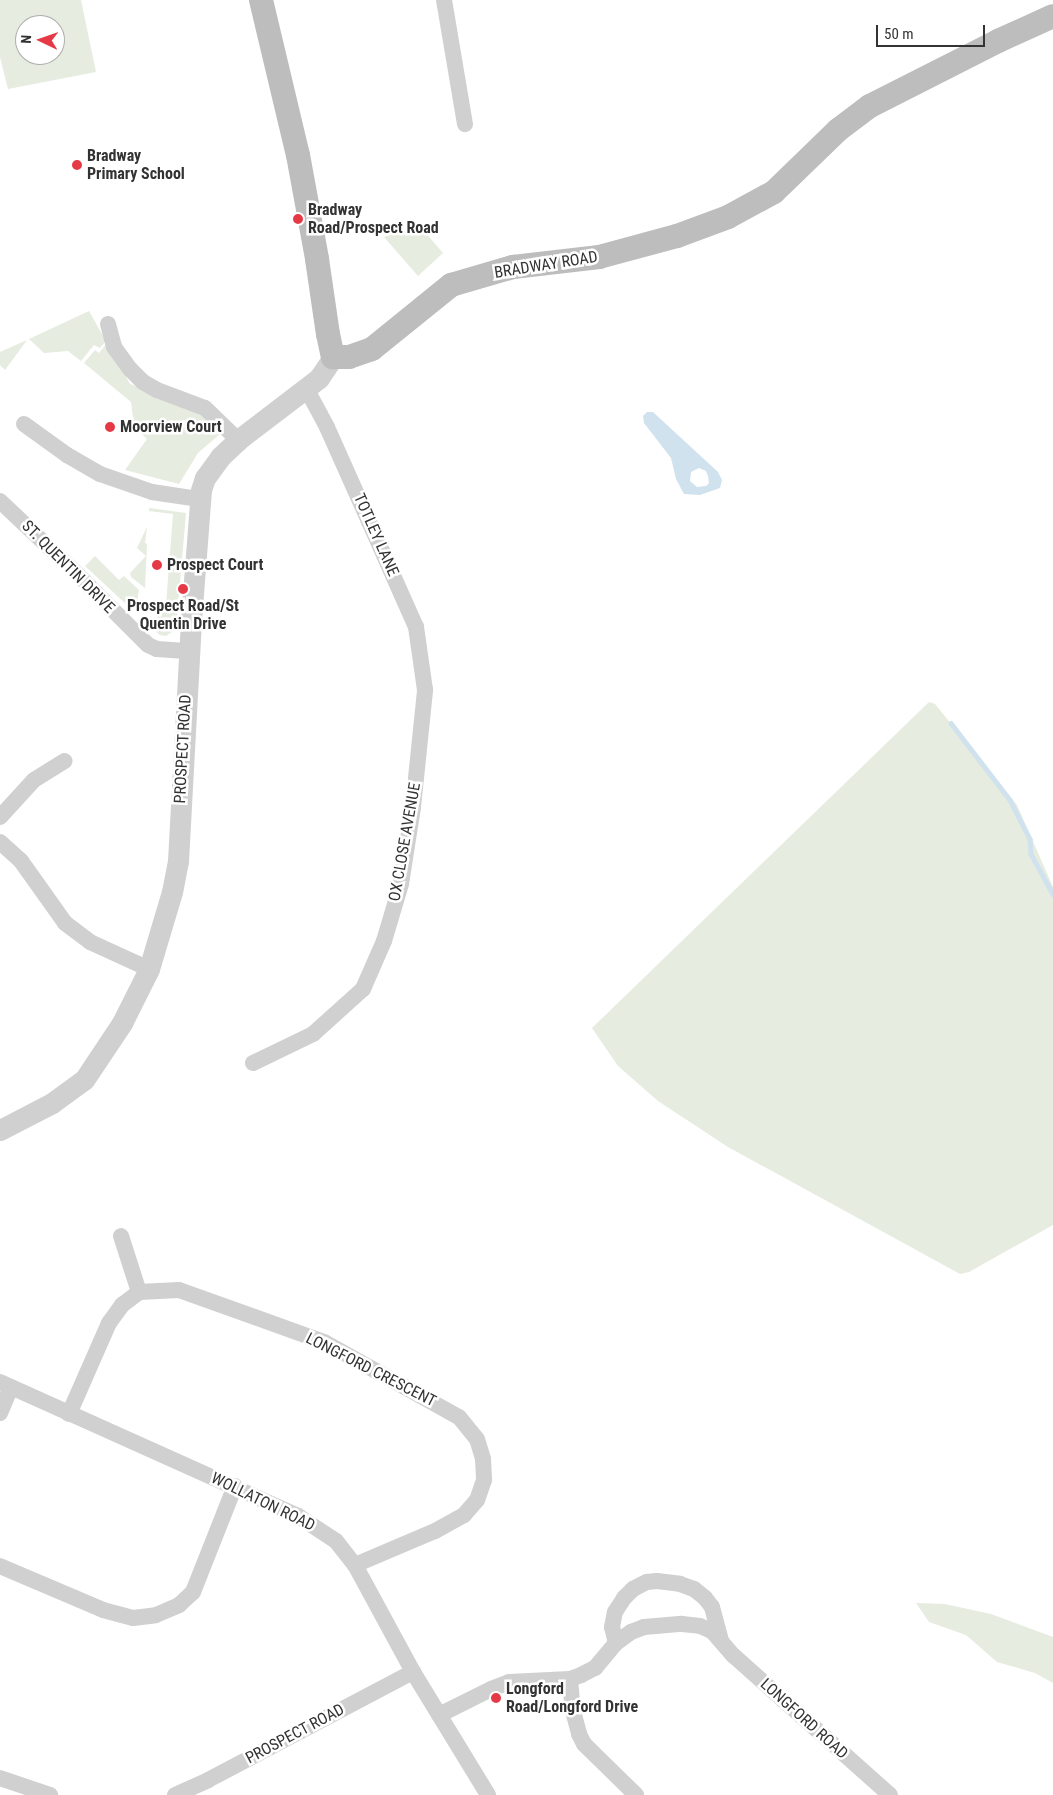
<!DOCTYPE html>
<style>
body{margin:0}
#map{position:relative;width:1053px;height:1795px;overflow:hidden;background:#fff;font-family:"Roboto Condensed",sans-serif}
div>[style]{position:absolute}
.green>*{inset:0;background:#e6ecdf}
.water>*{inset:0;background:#cfe2ee}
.stream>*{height:4.5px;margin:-2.25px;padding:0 2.25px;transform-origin:2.25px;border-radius:2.25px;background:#cfe2ee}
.minor>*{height:16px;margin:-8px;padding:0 8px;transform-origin:8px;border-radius:8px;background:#d0d0d0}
.tertiary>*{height:21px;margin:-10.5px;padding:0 10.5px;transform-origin:10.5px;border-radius:10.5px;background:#d0d0d0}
.secondary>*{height:24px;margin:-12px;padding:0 12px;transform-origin:12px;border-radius:12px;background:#bdbdbd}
.dots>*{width:14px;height:14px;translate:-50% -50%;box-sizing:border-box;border:2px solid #fff;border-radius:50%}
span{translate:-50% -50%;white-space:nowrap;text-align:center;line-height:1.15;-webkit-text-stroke:5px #fff;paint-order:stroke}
.poi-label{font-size:16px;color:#333;font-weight:700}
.left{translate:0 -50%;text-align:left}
.street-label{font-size:16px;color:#333}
.north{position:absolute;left:15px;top:15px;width:50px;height:50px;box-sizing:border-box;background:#fff;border:1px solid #adadad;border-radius:50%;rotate:273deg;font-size:14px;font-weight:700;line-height:20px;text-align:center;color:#333}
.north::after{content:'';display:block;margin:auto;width:18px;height:22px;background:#e63946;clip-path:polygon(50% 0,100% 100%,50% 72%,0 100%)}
.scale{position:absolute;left:876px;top:25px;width:109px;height:22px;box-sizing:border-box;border:2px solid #333;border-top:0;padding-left:6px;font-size:15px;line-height:18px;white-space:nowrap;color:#333;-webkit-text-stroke:4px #fff;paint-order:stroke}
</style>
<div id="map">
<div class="green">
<div style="clip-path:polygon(evenodd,0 0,81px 0,96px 72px,8px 89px,0 57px,0 0,25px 25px,55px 25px,55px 55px,25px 55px,25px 25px)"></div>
<div style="clip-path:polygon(419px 225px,443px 253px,418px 276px,384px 237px)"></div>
<div style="clip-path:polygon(89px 311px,106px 341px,100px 348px,94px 345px,81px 361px,68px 351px,44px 353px,29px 339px)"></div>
<div style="clip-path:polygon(27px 340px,5px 370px,0 365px,0 352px)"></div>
<div style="clip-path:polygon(107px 343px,130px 384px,166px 397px,197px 413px,213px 423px,218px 430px,220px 434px,198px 453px,179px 484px,125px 470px,147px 439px,134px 426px,131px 402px,84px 363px,95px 350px,99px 353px)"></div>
<div style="clip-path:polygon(149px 508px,186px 513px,176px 629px,166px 636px,160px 635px,145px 622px,151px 623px,159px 615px,160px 605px,166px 605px,173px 514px,149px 511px)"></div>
<div style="clip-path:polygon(147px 527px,145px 543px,147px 544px,145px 588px,131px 577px,130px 573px,146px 556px,137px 548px)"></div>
<div style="clip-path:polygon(95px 556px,119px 580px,124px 576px,139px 590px,137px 602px,130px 601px,127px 605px,85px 566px)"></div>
<div style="clip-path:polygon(929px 702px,935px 704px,1017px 805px,1053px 887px,1053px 1225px,969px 1272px,960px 1274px,728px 1147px,658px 1101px,618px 1066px,592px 1028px)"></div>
<div style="clip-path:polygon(916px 1603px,945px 1604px,991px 1614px,1053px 1637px,1053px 1683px,1035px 1673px,997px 1662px,966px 1635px,929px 1622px)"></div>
</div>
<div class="water">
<div style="clip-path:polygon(evenodd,647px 412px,653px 412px,718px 472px,722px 480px,720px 488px,700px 495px,684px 494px,676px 479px,671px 458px,644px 423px,643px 416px,647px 412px,699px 468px,706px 471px,708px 476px,709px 483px,706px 486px,697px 487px,690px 481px,691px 472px,699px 468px)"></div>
</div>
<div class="stream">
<div style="left:951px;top:723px;width:97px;rotate:52.5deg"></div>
<div style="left:1010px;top:800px;width:44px;rotate:62.9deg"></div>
<div style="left:1030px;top:839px;width:15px;rotate:86deg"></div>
<div style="left:1031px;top:854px;width:46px;rotate:61.2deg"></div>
</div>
<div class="minor">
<div style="left:444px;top:0;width:126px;rotate:80.4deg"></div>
<div style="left:108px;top:324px;width:24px;rotate:75deg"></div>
<div style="left:114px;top:347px;width:27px;rotate:54deg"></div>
<div style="left:130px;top:369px;width:18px;rotate:45deg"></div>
<div style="left:143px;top:382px;width:16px;rotate:30deg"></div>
<div style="left:157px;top:390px;width:51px;rotate:20.6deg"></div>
<div style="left:205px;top:408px;width:46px;rotate:44.1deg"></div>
<div style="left:24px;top:424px;width:53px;rotate:35.8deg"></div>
<div style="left:67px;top:455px;width:38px;rotate:30deg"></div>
<div style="left:100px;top:474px;width:55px;rotate:19.1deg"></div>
<div style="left:152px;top:492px;width:48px;rotate:8.5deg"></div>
<div style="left:0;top:501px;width:103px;rotate:43.4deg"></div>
<div style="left:75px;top:572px;width:103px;rotate:45deg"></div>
<div style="left:148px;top:645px;width:10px;rotate:24deg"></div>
<div style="left:157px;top:649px;width:32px;rotate:4deg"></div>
<div style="left:0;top:817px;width:50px;rotate:-47.4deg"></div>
<div style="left:34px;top:780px;width:36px;rotate:-32deg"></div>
<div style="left:0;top:842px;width:28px;rotate:42deg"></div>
<div style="left:21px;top:861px;width:76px;rotate:54.6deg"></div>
<div style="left:65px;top:923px;width:31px;rotate:37deg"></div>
<div style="left:90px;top:942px;width:65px;rotate:24.6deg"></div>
<div style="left:253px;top:1063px;width:67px;rotate:-25.8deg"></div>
<div style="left:313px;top:1034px;width:67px;rotate:-42deg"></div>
<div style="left:363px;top:989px;width:52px;rotate:-66.4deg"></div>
<div style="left:384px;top:941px;width:59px;rotate:-73.4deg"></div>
<div style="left:401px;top:884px;width:78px;rotate:-81.1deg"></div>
<div style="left:413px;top:807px;width:118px;rotate:-84.1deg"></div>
<div style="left:425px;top:690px;width:64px;rotate:-98.1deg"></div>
<div style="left:416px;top:627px;width:219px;rotate:-114deg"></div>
<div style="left:327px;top:427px;width:44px;rotate:-118.3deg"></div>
<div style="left:121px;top:1236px;width:59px;rotate:72.2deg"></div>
<div style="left:0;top:1382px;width:327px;rotate:24.2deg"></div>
<div style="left:298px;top:1516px;width:45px;rotate:33.3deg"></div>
<div style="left:336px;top:1541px;width:31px;rotate:52deg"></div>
<div style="left:355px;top:1565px;width:122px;rotate:61.5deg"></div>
<div style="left:413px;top:1672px;width:144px;rotate:58.6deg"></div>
<div style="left:0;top:1413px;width:28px;rotate:-67deg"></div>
<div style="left:69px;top:1414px;width:99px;rotate:-66.3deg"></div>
<div style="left:109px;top:1323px;width:22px;rotate:-54deg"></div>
<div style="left:122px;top:1305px;width:21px;rotate:-37deg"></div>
<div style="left:139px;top:1292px;width:40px;rotate:-2.9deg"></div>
<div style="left:179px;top:1290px;width:154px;rotate:19.7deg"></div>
<div style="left:324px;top:1342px;width:154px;rotate:29.1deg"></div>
<div style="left:459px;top:1417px;width:28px;rotate:51deg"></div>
<div style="left:477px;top:1439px;width:21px;rotate:73deg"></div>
<div style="left:483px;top:1459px;width:21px;rotate:87deg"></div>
<div style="left:484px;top:1480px;width:21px;rotate:109deg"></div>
<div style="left:477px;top:1500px;width:20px;rotate:131deg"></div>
<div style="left:464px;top:1515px;width:33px;rotate:151deg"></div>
<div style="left:435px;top:1531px;width:87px;rotate:157deg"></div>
<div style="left:0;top:1566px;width:112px;rotate:23.1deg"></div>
<div style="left:103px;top:1610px;width:31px;rotate:15deg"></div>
<div style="left:133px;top:1618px;width:23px;rotate:-7deg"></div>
<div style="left:156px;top:1615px;width:25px;rotate:-23deg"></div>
<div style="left:179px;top:1605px;width:19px;rotate:-43deg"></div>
<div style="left:193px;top:1592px;width:114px;rotate:-68.4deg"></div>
<div style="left:616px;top:1643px;width:16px;rotate:-104deg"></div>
<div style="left:612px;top:1627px;width:15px;rotate:-79deg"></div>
<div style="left:615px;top:1612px;width:17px;rotate:-57deg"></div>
<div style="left:624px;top:1598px;width:13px;rotate:-45deg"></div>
<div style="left:633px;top:1589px;width:16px;rotate:-27deg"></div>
<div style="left:647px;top:1582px;width:10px;rotate:-6deg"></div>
<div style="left:657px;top:1581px;width:23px;rotate:7deg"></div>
<div style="left:680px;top:1584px;width:15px;rotate:20deg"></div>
<div style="left:694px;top:1589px;width:14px;rotate:39deg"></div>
<div style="left:705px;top:1598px;width:11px;rotate:52deg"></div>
<div style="left:712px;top:1607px;width:34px;rotate:75deg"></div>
<div style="left:570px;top:1679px;width:32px;rotate:85deg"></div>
<div style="left:573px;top:1711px;width:24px;rotate:75deg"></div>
<div style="left:579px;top:1734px;width:11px;rotate:63deg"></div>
<div style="left:584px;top:1744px;width:73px;rotate:44.4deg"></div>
<div style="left:439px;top:1715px;width:58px;rotate:-26.6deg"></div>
<div style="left:491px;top:1689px;width:19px;rotate:-21deg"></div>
<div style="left:509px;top:1682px;width:61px;rotate:-2.8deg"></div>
<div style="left:570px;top:1679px;width:12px;rotate:-20deg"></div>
<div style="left:581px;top:1675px;width:16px;rotate:-27deg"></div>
<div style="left:595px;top:1668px;width:33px;rotate:-50deg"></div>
<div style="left:616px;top:1643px;width:19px;rotate:-36deg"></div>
<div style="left:631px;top:1632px;width:14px;rotate:-21deg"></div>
<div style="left:644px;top:1627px;width:38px;rotate:-5deg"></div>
<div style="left:682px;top:1624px;width:18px;rotate:6deg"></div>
<div style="left:700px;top:1626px;width:13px;rotate:23deg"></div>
<div style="left:712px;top:1631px;width:33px;rotate:49deg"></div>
<div style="left:734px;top:1656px;width:209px;rotate:41.7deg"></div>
<div style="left:0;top:1778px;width:53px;rotate:18.8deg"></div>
<div style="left:175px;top:1795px;width:36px;rotate:-24deg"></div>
<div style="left:208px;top:1780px;width:232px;rotate:-27.8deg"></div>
</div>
<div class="tertiary">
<div style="left:0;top:1130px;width:59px;rotate:-27.4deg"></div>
<div style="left:52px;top:1103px;width:39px;rotate:-36deg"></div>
<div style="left:84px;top:1080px;width:69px;rotate:-56.3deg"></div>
<div style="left:122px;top:1023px;width:60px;rotate:-63.4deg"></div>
<div style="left:149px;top:969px;width:80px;rotate:-73.4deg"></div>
<div style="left:172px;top:892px;width:32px;rotate:-79deg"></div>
<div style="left:178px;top:861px;width:241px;rotate:-86.9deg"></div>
<div style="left:191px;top:620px;width:130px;rotate:-85.6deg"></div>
<div style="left:201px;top:490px;width:13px;rotate:-72deg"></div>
<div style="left:205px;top:478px;width:26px;rotate:-54deg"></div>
<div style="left:220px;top:457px;width:25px;rotate:-43deg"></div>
<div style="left:238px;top:440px;width:102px;rotate:-37.4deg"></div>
<div style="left:319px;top:378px;width:25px;rotate:-56deg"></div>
</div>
<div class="secondary">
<div style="left:261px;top:0;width:159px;rotate:76.6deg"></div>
<div style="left:298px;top:155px;width:106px;rotate:79.6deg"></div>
<div style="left:317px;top:259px;width:76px;rotate:81.7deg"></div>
<div style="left:328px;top:334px;width:24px;rotate:78deg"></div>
<div style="left:333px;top:357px;width:16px"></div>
<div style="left:349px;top:357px;width:24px;rotate:-19deg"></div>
<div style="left:372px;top:349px;width:102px;rotate:-39deg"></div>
<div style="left:451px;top:285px;width:65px;rotate:-16.2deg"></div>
<div style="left:513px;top:267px;width:87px;rotate:-6.6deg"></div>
<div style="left:599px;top:257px;width:81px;rotate:-15.1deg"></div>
<div style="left:677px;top:236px;width:54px;rotate:-20.4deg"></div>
<div style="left:728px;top:217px;width:52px;rotate:-28.5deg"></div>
<div style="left:774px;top:192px;width:89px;rotate:-44.1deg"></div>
<div style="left:838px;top:130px;width:40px;rotate:-37deg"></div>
<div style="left:870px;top:106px;width:144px;rotate:-26.9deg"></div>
<div style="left:998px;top:41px;width:60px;rotate:-24.4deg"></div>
</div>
<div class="dots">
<div style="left:77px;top:165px;background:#e63946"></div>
<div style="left:298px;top:219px;background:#e63946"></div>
<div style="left:110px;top:427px;background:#e63946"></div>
<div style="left:157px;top:565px;background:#e63946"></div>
<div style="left:183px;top:589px;background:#e63946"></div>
<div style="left:496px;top:1698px;background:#e63946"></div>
</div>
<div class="poi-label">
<span class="left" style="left:87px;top:165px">Bradway<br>Primary School</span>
<span class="left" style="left:308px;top:219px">Bradway<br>Road/Prospect Road</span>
<span class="left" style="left:120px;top:427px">Moorview Court</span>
<span class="left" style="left:167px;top:565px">Prospect Court</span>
<span style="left:183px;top:615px">Prospect Road/St<br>Quentin Drive</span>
<span class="left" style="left:506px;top:1698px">Longford<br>Road/Longford Drive</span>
</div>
<div class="street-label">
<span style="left:546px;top:265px;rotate:-9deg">BRADWAY ROAD</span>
<span style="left:376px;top:535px;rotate:66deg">TOTLEY LANE</span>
<span style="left:68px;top:567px;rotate:45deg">ST. QUENTIN DRIVE</span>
<span style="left:183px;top:749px;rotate:-87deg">PROSPECT ROAD</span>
<span style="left:405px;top:842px;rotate:-80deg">OX CLOSE AVENUE</span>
<span style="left:371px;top:1370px;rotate:27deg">LONGFORD CRESCENT</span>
<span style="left:263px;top:1502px;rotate:26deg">WOLLATON ROAD</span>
<span style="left:804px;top:1719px;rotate:42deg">LONGFORD ROAD</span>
<span style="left:295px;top:1734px;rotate:-28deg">PROSPECT ROAD</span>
</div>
<div class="north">N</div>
<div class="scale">50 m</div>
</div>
